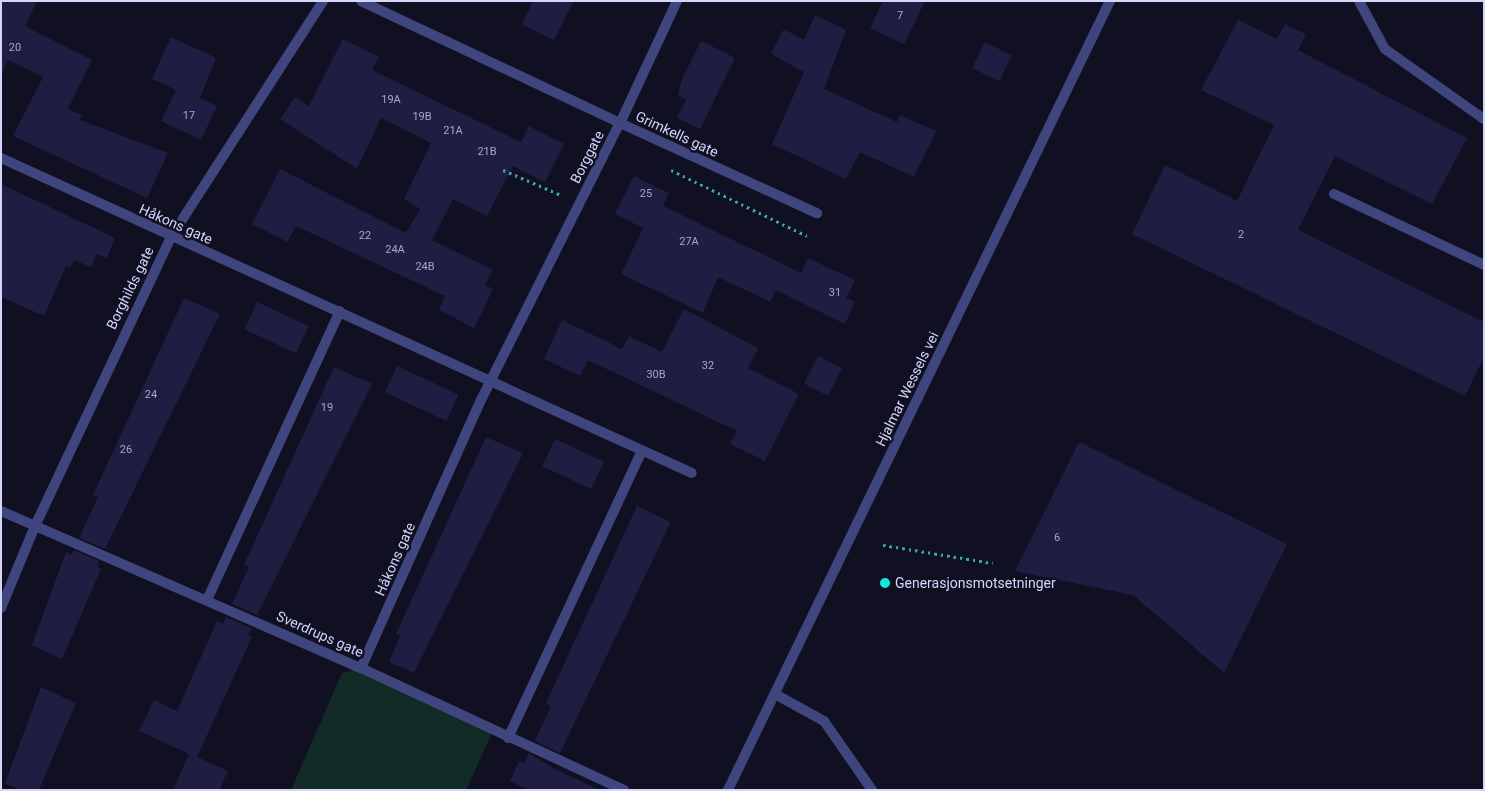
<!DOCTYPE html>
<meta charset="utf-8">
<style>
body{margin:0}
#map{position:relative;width:1485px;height:791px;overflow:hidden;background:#101022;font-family:Roboto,sans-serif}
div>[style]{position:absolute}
.green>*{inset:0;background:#132b27}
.building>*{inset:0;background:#1f1d41;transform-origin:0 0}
.path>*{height:3px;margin-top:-1.5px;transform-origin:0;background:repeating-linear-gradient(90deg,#39ab91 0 2.5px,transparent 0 6.5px)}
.service>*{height:10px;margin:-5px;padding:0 5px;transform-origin:5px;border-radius:5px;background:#3f467d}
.minor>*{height:10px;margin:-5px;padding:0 5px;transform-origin:5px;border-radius:5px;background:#3f467d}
.dots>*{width:14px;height:14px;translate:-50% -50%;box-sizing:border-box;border:2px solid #101022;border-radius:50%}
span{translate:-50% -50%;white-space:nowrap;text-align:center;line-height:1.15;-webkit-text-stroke:5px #101022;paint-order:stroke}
.number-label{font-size:11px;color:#a7a8cc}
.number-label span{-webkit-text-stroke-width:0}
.street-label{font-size:14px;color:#d4d6fb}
.poi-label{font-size:14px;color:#d4d6fb}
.left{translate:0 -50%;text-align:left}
.frame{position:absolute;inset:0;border:2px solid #d4d6fb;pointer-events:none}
</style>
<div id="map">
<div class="green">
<div style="clip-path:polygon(361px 668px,493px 731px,466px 790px,291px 790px,342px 673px)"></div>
</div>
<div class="building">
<div style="clip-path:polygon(1px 1px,37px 1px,25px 26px,92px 60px,68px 109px,82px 115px,80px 120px,168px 153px,147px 198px,13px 136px,43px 77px,8px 60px,1px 75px)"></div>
<div style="clip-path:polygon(533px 1px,574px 1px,554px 40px,522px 24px)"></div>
<div style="clip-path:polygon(883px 1px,925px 1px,904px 44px,870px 28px)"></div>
<div style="clip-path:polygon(815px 15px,846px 30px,824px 89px,897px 122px,900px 115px,936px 131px,914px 177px,860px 152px,846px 179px,772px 144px,804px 72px,771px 54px,784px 29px,804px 40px)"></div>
<div style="clip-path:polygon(1238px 20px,1277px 39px,1285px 24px,1306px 34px,1298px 50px,1467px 138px,1432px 204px,1335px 156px,1298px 230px,1484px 322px,1484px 357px,1465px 396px,1132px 234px,1165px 165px,1237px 201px,1274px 125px,1201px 90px)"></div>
<div style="clip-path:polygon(171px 37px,216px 58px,200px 98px,217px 106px,201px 140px,161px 121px,176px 90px,152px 79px)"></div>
<div style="clip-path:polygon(343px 39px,379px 57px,372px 70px,521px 142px,529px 126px,564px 144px,545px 182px,513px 166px,487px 216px,453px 199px,432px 240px,493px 270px,485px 285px,493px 289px,474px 328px,439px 310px,445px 296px,296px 226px,287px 242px,252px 224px,280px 169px,406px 233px,420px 209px,404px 199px,431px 143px,381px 118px,357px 169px,280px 119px,295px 97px,309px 106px)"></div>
<div style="clip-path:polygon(701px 41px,735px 58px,700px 129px,677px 118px,686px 100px,678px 95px,682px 79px)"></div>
<div style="left:985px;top:42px;width:30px;height:29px;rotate:26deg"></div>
<div style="clip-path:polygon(634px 176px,669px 193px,663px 206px,801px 273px,808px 258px,855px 280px,846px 298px,855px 302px,845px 324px,776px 290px,770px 302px,718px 277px,703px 313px,621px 274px,643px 228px,615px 214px)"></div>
<div style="clip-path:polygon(1px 184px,115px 238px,107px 258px,97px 254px,91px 267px,74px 260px,70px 268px,66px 266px,44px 316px,1px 297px)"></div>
<div style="clip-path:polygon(184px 298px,220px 314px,105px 549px,79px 538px,98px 497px,93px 495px)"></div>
<div style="left:257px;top:302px;width:57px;height:30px;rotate:25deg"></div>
<div style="clip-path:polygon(684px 309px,758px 348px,748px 368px,799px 394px,765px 461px,730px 444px,737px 431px,588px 360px,580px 376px,544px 359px,562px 320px,622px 349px,629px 336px,662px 352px)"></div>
<div style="left:818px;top:356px;width:27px;height:31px;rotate:27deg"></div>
<div style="left:397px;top:366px;width:68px;height:29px;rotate:25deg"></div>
<div style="clip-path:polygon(334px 367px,372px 384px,257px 615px,232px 604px,249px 567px,244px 565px)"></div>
<div style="clip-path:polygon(486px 437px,523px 453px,414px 673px,389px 662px,400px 636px,396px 634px)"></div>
<div style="left:555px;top:439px;width:54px;height:30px;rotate:25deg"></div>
<div style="clip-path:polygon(1079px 442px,1287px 544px,1224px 673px,1133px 595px,1015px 571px)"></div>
<div style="clip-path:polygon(637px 506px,671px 522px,560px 753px,535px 741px,551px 706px,546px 703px)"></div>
<div style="clip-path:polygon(74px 550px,99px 561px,97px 566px,101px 569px,62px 659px,32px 645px,66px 552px,71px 555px)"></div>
<div style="clip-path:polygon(226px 617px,251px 628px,248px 635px,252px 637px,197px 757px,228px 771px,219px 790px,173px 790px,189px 754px,139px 731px,154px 700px,177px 711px,217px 621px,223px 624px)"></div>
<div style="clip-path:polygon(41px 687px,76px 703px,39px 790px,20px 790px,5px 783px)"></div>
<div style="clip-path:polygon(529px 753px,553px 768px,599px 790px,529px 790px,510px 781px,519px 761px,524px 763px)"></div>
</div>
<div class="path">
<div style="left:503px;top:170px;width:63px;rotate:23.3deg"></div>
<div style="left:671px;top:170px;width:151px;rotate:25.9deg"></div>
<div style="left:883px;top:545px;width:111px;rotate:9.3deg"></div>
</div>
<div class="service">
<div style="left:1359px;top:1px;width:55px;rotate:61.6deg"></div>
<div style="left:1385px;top:49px;width:121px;rotate:35.3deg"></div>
<div style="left:1334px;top:194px;width:166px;rotate:25.3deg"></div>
<div style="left:775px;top:694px;width:56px;rotate:28.9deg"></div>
<div style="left:824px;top:721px;width:84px;rotate:55.2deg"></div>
</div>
<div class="minor">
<div style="left:677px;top:1px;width:135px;rotate:115deg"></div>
<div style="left:620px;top:123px;width:217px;rotate:24.6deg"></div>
<div style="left:1px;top:158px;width:759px;rotate:24.51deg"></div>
<div style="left:1px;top:511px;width:393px;rotate:23.6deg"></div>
<div style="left:361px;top:668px;width:290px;rotate:24.9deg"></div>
<div style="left:207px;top:600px;width:318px;rotate:-65.3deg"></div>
<div style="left:1px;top:608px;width:89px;rotate:-67.5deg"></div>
<div style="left:35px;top:526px;width:319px;rotate:-64.8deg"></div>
<div style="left:171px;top:237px;width:281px;rotate:-57.2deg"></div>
<div style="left:361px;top:668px;width:294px;rotate:-65.9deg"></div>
<div style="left:481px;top:400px;width:310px;rotate:-63.4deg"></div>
<div style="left:620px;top:123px;width:286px;rotate:-154.8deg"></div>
<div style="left:508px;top:738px;width:317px;rotate:-65deg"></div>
<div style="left:728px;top:790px;width:877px;rotate:-64.17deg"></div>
</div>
<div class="dots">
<div style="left:885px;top:583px;background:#14e8db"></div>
</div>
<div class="number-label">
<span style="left:900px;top:16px">7</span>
<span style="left:15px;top:48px">20</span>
<span style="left:391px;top:100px">19A</span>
<span style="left:189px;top:116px">17</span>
<span style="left:422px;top:117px">19B</span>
<span style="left:453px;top:131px">21A</span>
<span style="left:487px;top:152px">21B</span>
<span style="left:646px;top:194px">25</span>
<span style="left:1241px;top:235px">2</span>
<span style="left:365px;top:236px">22</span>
<span style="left:689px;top:242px">27A</span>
<span style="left:395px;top:250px">24A</span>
<span style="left:425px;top:267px">24B</span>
<span style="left:835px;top:293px">31</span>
<span style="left:708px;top:366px">32</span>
<span style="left:656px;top:375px">30B</span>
<span style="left:151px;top:395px">24</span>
<span style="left:327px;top:408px">19</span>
<span style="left:126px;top:450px">26</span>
<span style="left:1057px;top:538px">6</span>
</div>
<div class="street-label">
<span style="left:677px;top:134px;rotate:25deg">Grimkells gate</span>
<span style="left:587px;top:157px;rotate:-63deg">Borggate</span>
<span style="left:176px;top:224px;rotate:24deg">Håkons gate</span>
<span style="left:130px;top:288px;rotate:-64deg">Borghilds gate</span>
<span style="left:907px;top:389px;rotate:-64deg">Hjalmar Wessels vei</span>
<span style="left:395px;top:559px;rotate:-66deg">Håkons gate</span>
<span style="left:320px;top:634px;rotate:24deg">Sverdrups gate</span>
</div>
<div class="poi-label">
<span class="left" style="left:895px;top:583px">Generasjonsmotsetninger</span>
</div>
<div class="frame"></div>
</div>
